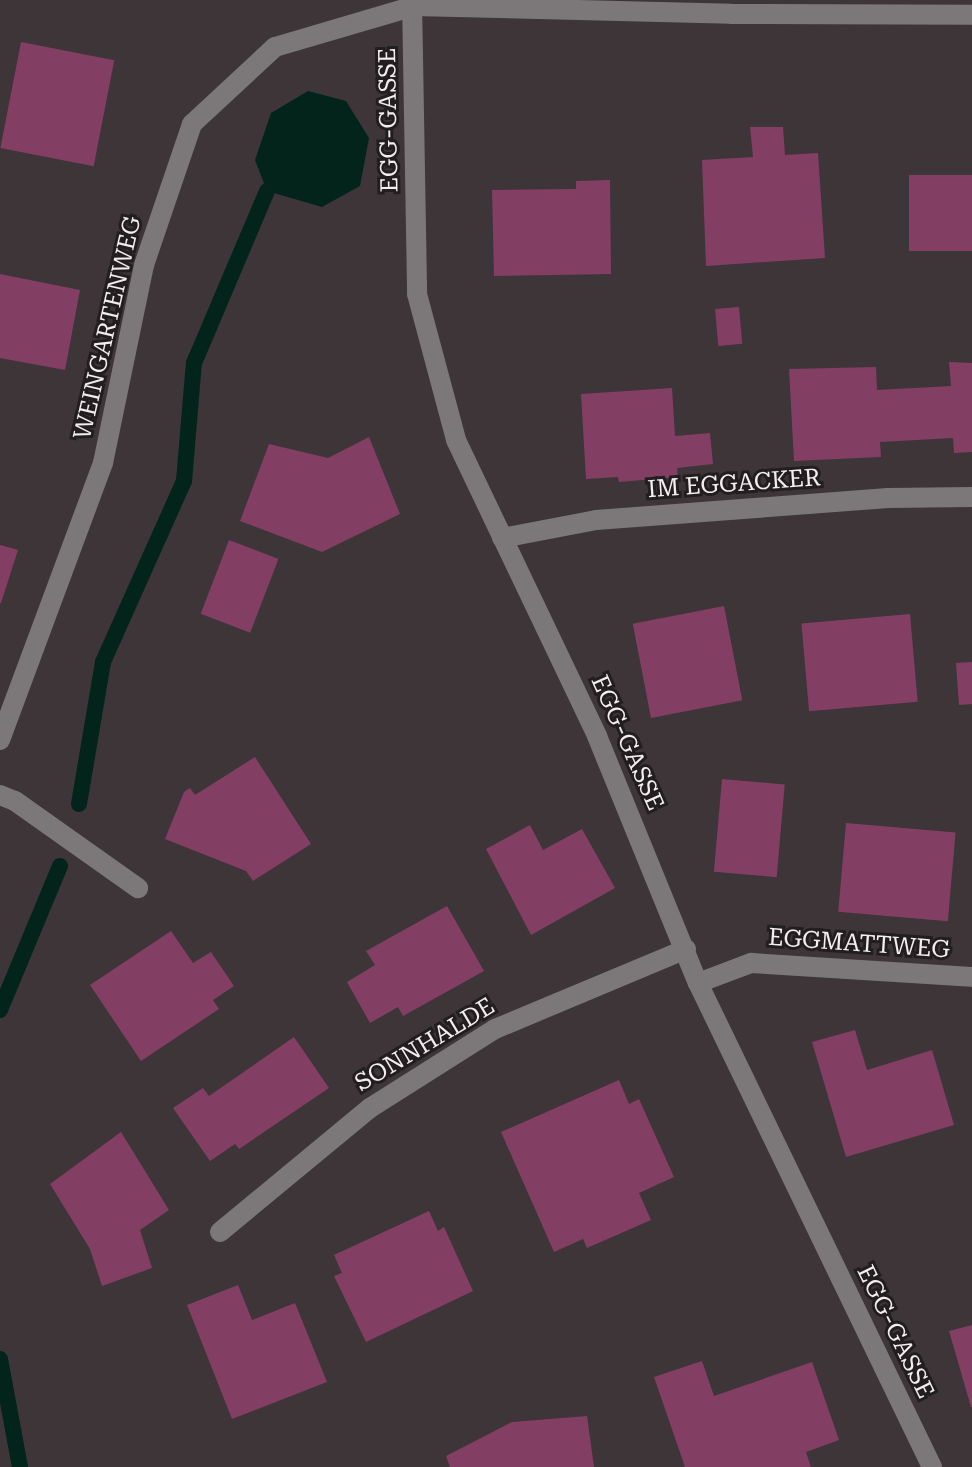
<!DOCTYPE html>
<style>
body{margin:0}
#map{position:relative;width:972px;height:1467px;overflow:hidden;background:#3e3539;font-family:"Roboto Serif",serif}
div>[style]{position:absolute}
.water>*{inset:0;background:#03241b}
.stream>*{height:16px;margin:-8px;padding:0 8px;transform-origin:8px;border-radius:8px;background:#03241b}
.building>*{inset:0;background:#833e64;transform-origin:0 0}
.minor>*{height:20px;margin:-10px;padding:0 10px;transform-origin:10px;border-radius:10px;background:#7c787a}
span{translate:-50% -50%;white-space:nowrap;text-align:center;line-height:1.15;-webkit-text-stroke:6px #221e20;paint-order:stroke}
.street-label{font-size:24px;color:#f3edf0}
</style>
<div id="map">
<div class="water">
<div style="clip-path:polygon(308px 91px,346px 101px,369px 138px,360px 186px,322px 207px,267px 191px,255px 160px,271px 113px)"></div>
</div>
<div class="stream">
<div style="left:79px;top:804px;width:144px;rotate:-80.4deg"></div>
<div style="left:103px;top:662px;width:198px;rotate:-65.9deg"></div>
<div style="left:184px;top:481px;width:118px;rotate:-85.2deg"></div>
<div style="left:194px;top:363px;width:187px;rotate:-67deg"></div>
<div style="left:0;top:1010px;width:156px;rotate:-67.4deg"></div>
<div style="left:0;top:1359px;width:110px;rotate:79.5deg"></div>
</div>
<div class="building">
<div style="left:21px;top:42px;width:95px;height:108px;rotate:11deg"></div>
<div style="clip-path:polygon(750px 127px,783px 127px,785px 155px,818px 153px,825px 258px,706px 266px,702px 160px,753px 157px)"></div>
<div style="left:972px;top:175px;width:76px;height:63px;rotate:90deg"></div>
<div style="clip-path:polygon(610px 180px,611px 274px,494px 276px,492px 190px,576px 189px,576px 181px)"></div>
<div style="clip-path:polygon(0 274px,80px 290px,65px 370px,0 358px)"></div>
<div style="left:739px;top:307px;width:37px;height:24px;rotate:85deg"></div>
<div style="clip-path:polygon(949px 362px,972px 363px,972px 452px,954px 453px,953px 438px,880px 442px,881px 457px,794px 461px,789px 369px,876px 367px,877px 390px,951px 386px)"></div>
<div style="clip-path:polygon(672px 388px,675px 436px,710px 433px,713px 464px,677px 468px,678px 477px,619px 482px,618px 477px,586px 479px,581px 394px)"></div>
<div style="clip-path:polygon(369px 437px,400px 514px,322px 552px,240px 521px,269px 444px,328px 458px)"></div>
<div style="left:229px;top:540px;width:53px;height:79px;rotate:21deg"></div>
<div style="clip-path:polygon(0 545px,18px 550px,1px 603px,0 603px)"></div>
<div style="left:724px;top:606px;width:96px;height:93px;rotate:79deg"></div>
<div style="left:910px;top:614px;width:88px;height:109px;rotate:85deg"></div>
<div style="clip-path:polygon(972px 662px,972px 704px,959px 705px,956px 663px)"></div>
<div style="clip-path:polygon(255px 757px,311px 844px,253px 881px,246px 871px,165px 839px,184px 792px,190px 788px,195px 795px)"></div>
<div style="left:722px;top:779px;width:63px;height:93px;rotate:5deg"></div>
<div style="left:846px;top:823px;width:110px;height:89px;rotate:5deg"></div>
<div style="clip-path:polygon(530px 825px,543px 850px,582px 829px,615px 888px,531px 935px,486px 849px)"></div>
<div style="clip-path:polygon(447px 906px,484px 971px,403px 1016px,398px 1007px,370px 1023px,347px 982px,375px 965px,366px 951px)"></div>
<div style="clip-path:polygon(171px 931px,193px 963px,211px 952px,234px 986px,213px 1000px,219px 1009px,141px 1061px,90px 985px)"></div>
<div style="clip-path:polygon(855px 1030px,867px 1070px,932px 1050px,954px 1125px,846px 1157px,812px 1042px)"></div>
<div style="clip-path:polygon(294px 1037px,329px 1088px,239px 1149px,235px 1144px,210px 1161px,173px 1108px,203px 1088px,209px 1096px)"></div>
<div style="clip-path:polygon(619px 1080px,629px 1104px,639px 1099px,674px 1177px,639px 1193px,651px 1220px,587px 1248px,583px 1239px,554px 1252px,501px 1132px)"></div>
<div style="clip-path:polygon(121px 1132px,169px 1210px,140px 1230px,152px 1268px,102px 1286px,90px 1249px,50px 1184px)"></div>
<div style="clip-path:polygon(429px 1211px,438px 1231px,444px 1227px,473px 1291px,366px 1342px,334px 1276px,342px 1273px,334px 1255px)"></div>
<div style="clip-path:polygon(238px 1285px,252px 1320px,295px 1303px,327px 1382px,232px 1419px,187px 1305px)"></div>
<div style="clip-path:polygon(972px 1325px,972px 1407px,971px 1407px,949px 1331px)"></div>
<div style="clip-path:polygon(702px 1361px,714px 1396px,812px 1362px,839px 1440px,806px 1452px,811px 1467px,685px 1467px,654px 1377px)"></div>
<div style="clip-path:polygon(587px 1416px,594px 1467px,450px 1467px,446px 1456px,512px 1422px)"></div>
</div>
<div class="minor">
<div style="left:412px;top:0;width:294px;rotate:89deg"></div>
<div style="left:417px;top:294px;width:151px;rotate:75deg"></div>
<div style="left:456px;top:440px;width:328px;rotate:64.5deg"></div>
<div style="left:597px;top:736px;width:267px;rotate:67.8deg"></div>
<div style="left:698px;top:983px;width:538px;rotate:64.2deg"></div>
<div style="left:502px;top:538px;width:96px;rotate:-10.8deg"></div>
<div style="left:596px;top:520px;width:293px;rotate:-4.3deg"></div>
<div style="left:888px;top:498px;width:84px;rotate:-0.7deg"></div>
<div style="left:0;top:740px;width:296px;rotate:-69.6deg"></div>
<div style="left:103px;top:463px;width:202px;rotate:-78.3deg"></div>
<div style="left:144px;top:265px;width:149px;rotate:-71.2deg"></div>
<div style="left:192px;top:124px;width:113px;rotate:-42.9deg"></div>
<div style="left:275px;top:47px;width:145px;rotate:-16.4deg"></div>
<div style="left:414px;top:6px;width:317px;rotate:1.4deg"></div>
<div style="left:731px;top:14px;width:241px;rotate:0.2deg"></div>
<div style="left:0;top:795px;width:16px;rotate:22deg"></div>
<div style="left:15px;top:801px;width:151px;rotate:35.3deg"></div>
<div style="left:698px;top:983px;width:57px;rotate:-20.7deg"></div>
<div style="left:751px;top:963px;width:221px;rotate:3.6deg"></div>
<div style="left:220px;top:1232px;width:195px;rotate:-39.6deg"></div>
<div style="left:370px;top:1108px;width:148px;rotate:-32.3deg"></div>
<div style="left:495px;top:1029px;width:207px;rotate:-22.7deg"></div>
</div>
<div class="street-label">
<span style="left:389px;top:120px;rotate:-91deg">EGG-GASSE</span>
<span style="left:108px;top:328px;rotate:-77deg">WEINGARTENWEG</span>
<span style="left:734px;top:484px;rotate:-4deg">IM EGGACKER</span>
<span style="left:627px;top:743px;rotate:66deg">EGG-GASSE</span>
<span style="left:859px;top:944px;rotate:4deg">EGGMATTWEG</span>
<span style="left:425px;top:1045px;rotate:-31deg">SONNHALDE</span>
<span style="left:895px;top:1332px;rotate:64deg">EGG-GASSE</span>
</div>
</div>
